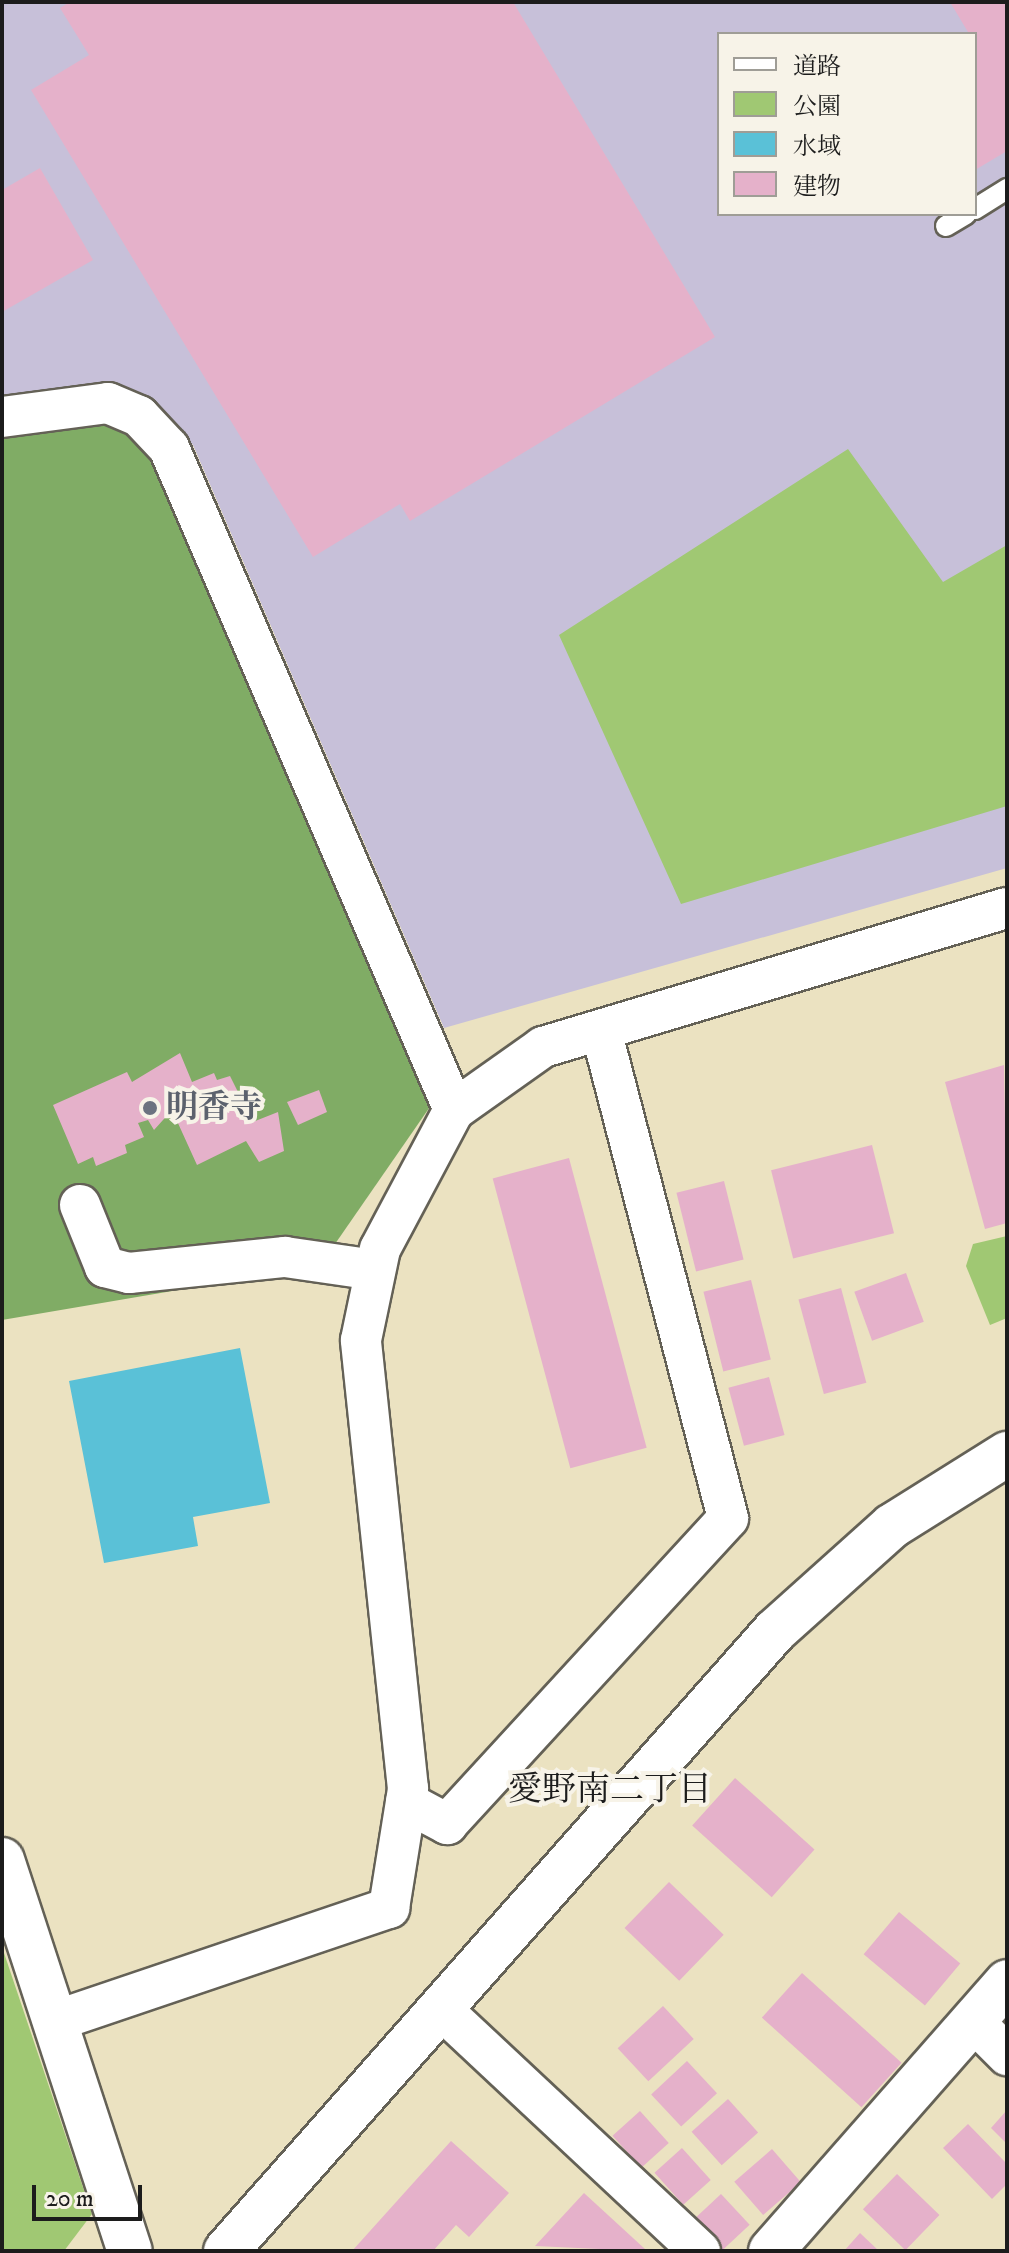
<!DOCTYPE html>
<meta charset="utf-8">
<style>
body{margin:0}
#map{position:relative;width:1009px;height:2253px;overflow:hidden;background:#ebe2c1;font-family:"IM FELL DW Pica","Noto Serif JP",serif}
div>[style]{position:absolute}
.industrial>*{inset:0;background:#c7c0d9}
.green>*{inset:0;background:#a0c873}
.forest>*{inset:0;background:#80ac65}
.water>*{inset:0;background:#5ac1d7}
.building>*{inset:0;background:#e5b1ca;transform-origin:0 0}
.roads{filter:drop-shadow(2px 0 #646156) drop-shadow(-2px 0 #646156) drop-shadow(0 2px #646156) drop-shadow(0 -2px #646156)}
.lane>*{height:20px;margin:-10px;padding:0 10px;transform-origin:10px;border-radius:10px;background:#fff}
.street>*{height:40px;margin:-20px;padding:0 20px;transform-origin:20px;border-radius:20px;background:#fff}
.secondary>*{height:44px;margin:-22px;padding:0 22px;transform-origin:22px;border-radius:22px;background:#fff}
.dots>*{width:22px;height:22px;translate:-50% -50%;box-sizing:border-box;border:4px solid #f7f3e8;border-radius:50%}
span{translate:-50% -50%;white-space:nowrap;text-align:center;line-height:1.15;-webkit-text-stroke:8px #f7f3e8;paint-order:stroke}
.worship-label{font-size:32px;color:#5b616d;font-weight:700}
.left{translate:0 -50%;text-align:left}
.neighbourhood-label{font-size:34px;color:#1c1c1c}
.frame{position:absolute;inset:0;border:4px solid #1c1c1c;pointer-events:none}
.legend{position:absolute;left:717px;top:32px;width:260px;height:184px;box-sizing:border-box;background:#f7f3e8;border:2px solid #9f9d96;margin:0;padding:10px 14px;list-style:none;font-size:24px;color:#1c1c1c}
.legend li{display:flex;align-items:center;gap:16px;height:40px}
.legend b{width:40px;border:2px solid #9f9d96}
.scale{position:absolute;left:32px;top:2185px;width:110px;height:36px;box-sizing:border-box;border:4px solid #1c1c1c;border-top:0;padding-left:10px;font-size:24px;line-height:28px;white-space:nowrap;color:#1c1c1c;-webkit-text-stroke:6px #f7f3e8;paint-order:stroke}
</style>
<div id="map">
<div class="industrial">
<div style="clip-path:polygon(evenodd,2px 2px,1007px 2px,1007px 868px,444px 1028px,193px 445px,151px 399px,104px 385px,2px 404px,2px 2px,719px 34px,975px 34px,975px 214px,719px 214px,719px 34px)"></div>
</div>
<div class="green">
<div style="clip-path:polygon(848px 449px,943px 582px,1007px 545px,1007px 806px,681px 904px,559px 635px)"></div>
<div style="clip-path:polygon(1007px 1236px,1007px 1318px,990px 1325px,966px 1266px,973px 1244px)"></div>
<div style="clip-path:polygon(2px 1947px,92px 2214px,64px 2251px,2px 2251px)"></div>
</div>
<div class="forest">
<div style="clip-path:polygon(112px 419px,159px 465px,443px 1088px,335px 1244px,289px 1271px,2px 1320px,2px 425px)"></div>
</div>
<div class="water">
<div style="clip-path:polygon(240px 1348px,270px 1503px,193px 1517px,198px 1546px,104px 1563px,69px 1381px)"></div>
</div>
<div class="building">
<div style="clip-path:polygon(70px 2px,513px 2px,715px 337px,410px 521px,400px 504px,313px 557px,31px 90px,89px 55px,60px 8px)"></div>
<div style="clip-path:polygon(950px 2px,1007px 2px,1007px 151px,975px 170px,977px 47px)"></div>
<div style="clip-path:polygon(40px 168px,93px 260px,2px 312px,2px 190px)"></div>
<div style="clip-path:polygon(180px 1053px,192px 1082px,214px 1073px,217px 1080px,230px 1076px,253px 1122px,278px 1112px,284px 1151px,259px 1162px,246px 1141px,197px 1165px,172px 1110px,154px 1130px,148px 1120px,138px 1123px,144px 1137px,125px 1145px,127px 1153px,96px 1166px,93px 1157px,78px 1164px,53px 1105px,127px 1072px,132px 1082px)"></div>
<div style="clip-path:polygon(1004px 1065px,1007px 1223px,985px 1229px,945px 1082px)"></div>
<div style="clip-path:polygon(319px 1090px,327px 1112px,298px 1125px,287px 1102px)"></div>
<div style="left:872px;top:1145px;width:91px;height:104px;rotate:76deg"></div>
<div style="left:569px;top:1158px;width:300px;height:79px;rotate:75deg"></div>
<div style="left:724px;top:1181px;width:81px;height:49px;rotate:76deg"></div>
<div style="left:906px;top:1273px;width:52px;height:55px;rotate:70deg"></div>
<div style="left:751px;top:1280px;width:82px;height:49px;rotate:76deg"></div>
<div style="left:841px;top:1288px;width:98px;height:44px;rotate:75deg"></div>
<div style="left:769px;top:1377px;width:60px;height:42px;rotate:75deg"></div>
<div style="left:735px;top:1778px;width:107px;height:64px;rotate:42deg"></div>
<div style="left:669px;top:1882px;width:76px;height:64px;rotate:44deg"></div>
<div style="left:899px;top:1912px;width:80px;height:55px;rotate:40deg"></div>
<div style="left:802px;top:1973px;width:134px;height:60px;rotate:42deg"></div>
<div style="left:663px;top:2006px;width:45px;height:62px;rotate:47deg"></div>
<div style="left:687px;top:2061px;width:44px;height:49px;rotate:47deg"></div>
<div style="left:728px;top:2099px;width:45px;height:49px;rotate:48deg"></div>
<div style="clip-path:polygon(1007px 2110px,1007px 2144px,991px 2128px)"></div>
<div style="left:640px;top:2111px;width:43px;height:37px;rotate:48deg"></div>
<div style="clip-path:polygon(968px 2124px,1007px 2164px,1007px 2184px,992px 2199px,943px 2148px)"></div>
<div style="clip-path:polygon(451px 2141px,509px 2193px,469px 2237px,456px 2225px,433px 2251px,352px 2251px)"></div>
<div style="left:682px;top:2148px;width:43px;height:37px;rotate:48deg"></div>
<div style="left:772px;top:2149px;width:44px;height:50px;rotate:49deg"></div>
<div style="left:897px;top:2174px;width:59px;height:49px;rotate:44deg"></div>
<div style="clip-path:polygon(584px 2193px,645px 2249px,643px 2251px,535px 2246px)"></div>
<div style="left:721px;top:2194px;width:42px;height:37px;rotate:47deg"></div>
<div style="clip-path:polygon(860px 2233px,879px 2251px,844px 2251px)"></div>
</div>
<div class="roads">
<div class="lane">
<div style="left:975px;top:209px;width:38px;rotate:-32deg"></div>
<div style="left:946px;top:226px;width:23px;rotate:-31deg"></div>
</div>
<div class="street">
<div style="left:2px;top:417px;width:107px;rotate:-7.5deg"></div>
<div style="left:108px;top:403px;width:34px;rotate:23deg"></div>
<div style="left:139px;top:416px;width:44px;rotate:46.8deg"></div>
<div style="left:169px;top:448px;width:721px;rotate:66.71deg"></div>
<div style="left:80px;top:1205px;width:67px;rotate:68deg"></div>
<div style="left:105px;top:1267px;width:25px;rotate:14deg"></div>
<div style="left:129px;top:1273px;width:157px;rotate:-5.9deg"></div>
<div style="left:285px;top:1257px;width:91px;rotate:8.2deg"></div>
<div style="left:406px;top:1802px;width:47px;rotate:28.2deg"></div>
<div style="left:447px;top:1824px;width:415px;rotate:-47.4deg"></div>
<div style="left:728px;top:1518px;width:504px;rotate:-104.59deg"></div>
<div style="left:440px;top:2008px;width:356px;rotate:43.1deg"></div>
<div style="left:55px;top:2021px;width:353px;rotate:-18.7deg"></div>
<div style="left:389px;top:1908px;width:121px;rotate:-80.9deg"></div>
<div style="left:408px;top:1789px;width:451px;rotate:-96deg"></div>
<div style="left:361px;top:1340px;width:93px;rotate:-78.2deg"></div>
<div style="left:380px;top:1249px;width:157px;rotate:-62deg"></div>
<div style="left:454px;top:1110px;width:109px;rotate:-35.3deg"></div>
<div style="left:543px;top:1047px;width:484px;rotate:-16.7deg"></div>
<div style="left:974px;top:2022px;width:47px;rotate:45deg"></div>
</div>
<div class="secondary">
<div style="left:2px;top:1860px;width:411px;rotate:71.9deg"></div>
<div style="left:226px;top:2251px;width:828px;rotate:-48.48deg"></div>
<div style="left:775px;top:1631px;width:157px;rotate:-41.9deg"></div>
<div style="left:892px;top:1526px;width:136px;rotate:-32.1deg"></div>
<div style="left:771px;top:2251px;width:358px;rotate:-48.7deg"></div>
</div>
</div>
<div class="dots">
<div style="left:150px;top:1108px;background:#6b7280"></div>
</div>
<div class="worship-label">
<span class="left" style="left:166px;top:1108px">明香寺</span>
</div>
<div class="neighbourhood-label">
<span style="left:610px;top:1791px">愛野南二丁目</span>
</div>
<div class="frame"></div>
<ul class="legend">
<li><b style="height:10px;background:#fff"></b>道路</li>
<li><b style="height:22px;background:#a0c873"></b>公園</li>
<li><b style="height:22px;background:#5ac1d7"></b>水域</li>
<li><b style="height:22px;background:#e5b1ca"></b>建物</li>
</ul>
<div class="scale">20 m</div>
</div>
